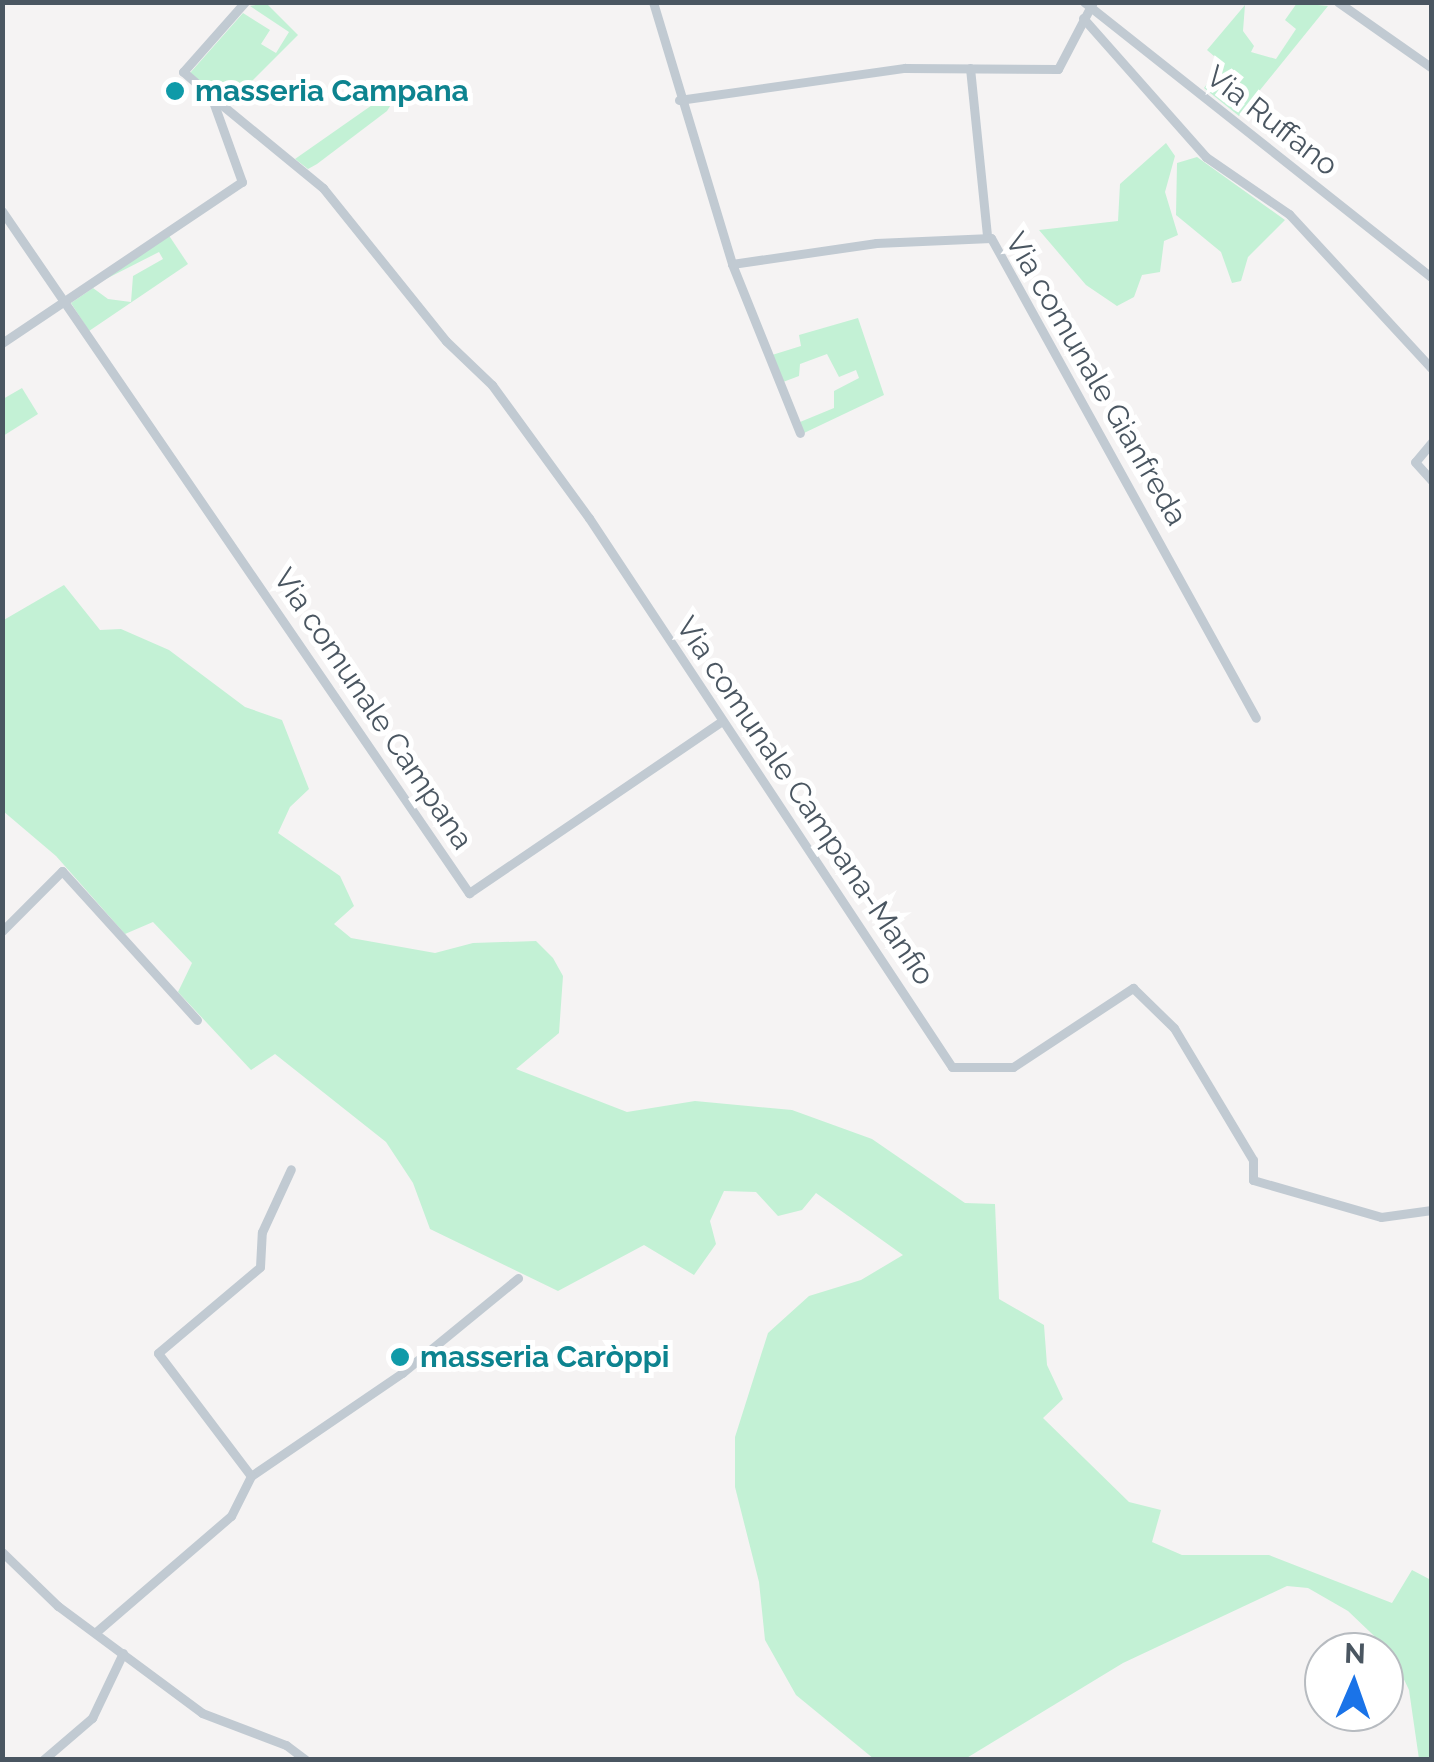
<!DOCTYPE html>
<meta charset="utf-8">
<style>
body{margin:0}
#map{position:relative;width:1434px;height:1762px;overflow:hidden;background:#f5f3f3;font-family:Raleway,sans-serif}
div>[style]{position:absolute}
.green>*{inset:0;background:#c3f1d5}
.minor>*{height:9px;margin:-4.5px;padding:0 4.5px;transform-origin:4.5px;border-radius:4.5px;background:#c1cad2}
.dots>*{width:28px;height:28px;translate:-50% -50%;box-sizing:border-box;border:5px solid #fff;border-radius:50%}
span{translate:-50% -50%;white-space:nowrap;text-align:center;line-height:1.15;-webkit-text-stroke:10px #fff;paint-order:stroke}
.culture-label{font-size:30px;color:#0d838f;font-weight:700}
.left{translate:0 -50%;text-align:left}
.street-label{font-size:30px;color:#4a5661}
.frame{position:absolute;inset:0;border:5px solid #4a5661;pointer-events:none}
.north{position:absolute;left:1304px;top:1632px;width:100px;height:100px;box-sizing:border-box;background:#fff;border:2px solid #b7bbc0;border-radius:50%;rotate:2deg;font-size:28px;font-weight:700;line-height:40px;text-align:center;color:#4a5661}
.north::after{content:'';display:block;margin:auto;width:35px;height:45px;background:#1a73e8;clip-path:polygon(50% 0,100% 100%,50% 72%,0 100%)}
</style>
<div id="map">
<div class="green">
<div style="clip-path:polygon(266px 3px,298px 35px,228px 105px,190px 73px,243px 13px,270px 30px,261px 44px,276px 53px,289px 32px,250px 6px)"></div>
<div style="clip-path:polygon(1297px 3px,1328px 6px,1239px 116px,1204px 88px,1222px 63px,1207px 50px,1245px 5px,1243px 31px,1254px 46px,1251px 52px,1276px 59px,1296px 29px,1285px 20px)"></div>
<div style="clip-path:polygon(405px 82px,387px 111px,317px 164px,308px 169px,295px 159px)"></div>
<div style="clip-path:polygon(1166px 143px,1175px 156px,1165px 192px,1178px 235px,1164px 241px,1160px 272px,1142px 275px,1134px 297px,1117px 306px,1086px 285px,1039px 230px,1118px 221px,1120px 184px)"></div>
<div style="clip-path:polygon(1197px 157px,1285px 220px,1248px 257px,1241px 281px,1232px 283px,1221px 252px,1176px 215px,1177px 163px)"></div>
<div style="clip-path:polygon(168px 234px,188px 264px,89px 331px,71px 303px,93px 288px,108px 299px,131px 302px,133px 276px,163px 259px,159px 252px,98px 283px)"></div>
<div style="clip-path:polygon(858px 318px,884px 395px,804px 433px,800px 422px,834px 408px,834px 391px,859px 378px,856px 370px,839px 377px,827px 354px,800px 364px,799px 376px,783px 382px,772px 355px,801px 346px,799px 335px)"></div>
<div style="clip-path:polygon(22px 388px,38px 414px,3px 436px,3px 399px)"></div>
<div style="clip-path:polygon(64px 585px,100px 630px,121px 629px,169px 650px,245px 707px,282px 720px,309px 789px,290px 807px,278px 833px,340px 876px,354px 906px,334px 924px,351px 938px,435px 953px,473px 943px,536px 941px,553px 958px,563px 976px,559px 1033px,516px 1069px,627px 1112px,695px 1101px,792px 1110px,872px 1139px,965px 1203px,995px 1204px,999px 1299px,1044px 1325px,1047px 1365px,1063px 1399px,1043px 1418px,1129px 1502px,1161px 1510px,1152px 1542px,1182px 1555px,1269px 1555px,1392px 1603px,1412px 1570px,1431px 1580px,1431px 1759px,1419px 1759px,1409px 1690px,1391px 1652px,1348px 1611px,1308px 1588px,1287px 1586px,1123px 1663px,965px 1759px,874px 1759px,796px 1695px,765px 1640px,759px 1582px,735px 1487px,735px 1437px,768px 1333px,809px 1296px,861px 1280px,903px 1255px,816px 1193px,802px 1210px,778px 1216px,756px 1192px,724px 1191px,710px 1221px,716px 1244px,694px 1275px,644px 1245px,558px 1291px,430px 1229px,413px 1183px,386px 1142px,275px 1054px,251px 1070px,178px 992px,192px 963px,153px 922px,125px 934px,56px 856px,3px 811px,2px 621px)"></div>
</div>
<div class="minor">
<div style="left:653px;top:2px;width:274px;rotate:73.2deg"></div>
<div style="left:732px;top:264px;width:182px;rotate:68.1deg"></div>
<div style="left:1084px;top:2px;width:444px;rotate:38.4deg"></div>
<div style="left:1338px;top:2px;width:115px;rotate:35.1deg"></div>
<div style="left:1083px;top:18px;width:186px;rotate:48.5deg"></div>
<div style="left:1206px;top:157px;width:101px;rotate:34.5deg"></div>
<div style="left:1289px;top:214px;width:211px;rotate:47.3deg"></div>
<div style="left:970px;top:68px;width:167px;rotate:84.2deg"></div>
<div style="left:211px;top:96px;width:145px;rotate:39.4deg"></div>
<div style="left:323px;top:188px;width:196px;rotate:51.2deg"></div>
<div style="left:446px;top:341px;width:64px;rotate:43.7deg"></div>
<div style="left:492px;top:385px;width:165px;rotate:53.9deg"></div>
<div style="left:589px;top:518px;width:658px;rotate:56.53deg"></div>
<div style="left:952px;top:1067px;width:61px"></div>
<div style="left:1013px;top:1067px;width:144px;rotate:-33.4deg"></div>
<div style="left:1133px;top:988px;width:57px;rotate:44.3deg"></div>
<div style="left:1174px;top:1028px;width:154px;rotate:59.1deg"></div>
<div style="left:1253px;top:1160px;width:20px;rotate:90deg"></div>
<div style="left:1253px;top:1180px;width:133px;rotate:16.1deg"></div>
<div style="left:1381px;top:1217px;width:51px;rotate:-7.8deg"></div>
<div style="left:679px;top:100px;width:228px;rotate:-8.1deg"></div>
<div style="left:905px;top:68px;width:153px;rotate:0.4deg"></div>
<div style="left:1058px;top:69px;width:76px;rotate:-62.4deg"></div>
<div style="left:2px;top:211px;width:827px;rotate:55.6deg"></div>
<div style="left:469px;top:893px;width:305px;rotate:-34.2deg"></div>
<div style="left:732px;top:264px;width:146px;rotate:-8.3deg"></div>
<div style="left:876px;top:243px;width:115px;rotate:-2.5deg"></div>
<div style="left:991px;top:238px;width:548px;rotate:61.1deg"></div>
<div style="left:2px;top:343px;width:289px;rotate:-33.9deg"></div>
<div style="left:242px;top:182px;width:91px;rotate:-109.8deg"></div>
<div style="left:211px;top:96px;width:37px;rotate:-139deg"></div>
<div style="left:183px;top:72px;width:94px;rotate:-48.5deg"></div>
<div style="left:1432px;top:442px;width:26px;rotate:130deg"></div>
<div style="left:1415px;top:462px;width:25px;rotate:48deg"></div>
<div style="left:2px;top:931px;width:85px;rotate:-45deg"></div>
<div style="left:62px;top:871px;width:201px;rotate:47.8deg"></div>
<div style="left:251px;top:1476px;width:183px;rotate:-34.3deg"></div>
<div style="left:402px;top:1373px;width:150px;rotate:-39.3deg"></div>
<div style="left:2px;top:1552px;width:78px;rotate:44deg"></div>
<div style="left:58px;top:1606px;width:179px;rotate:36.6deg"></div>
<div style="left:202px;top:1713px;width:90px;rotate:20.9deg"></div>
<div style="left:286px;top:1745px;width:25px;rotate:37deg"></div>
<div style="left:96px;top:1632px;width:178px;rotate:-40.7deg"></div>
<div style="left:231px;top:1516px;width:45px;rotate:-63.4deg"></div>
<div style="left:251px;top:1476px;width:154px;rotate:-127.1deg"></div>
<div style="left:158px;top:1353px;width:133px;rotate:-40.1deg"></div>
<div style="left:260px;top:1267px;width:35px;rotate:-87deg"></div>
<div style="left:262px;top:1232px;width:69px;rotate:-65.3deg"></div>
<div style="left:43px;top:1760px;width:65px;rotate:-40.6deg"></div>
<div style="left:92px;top:1718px;width:72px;rotate:-64.5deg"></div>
</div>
<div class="dots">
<div style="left:175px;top:91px;background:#0f9aa8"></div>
<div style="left:400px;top:1357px;background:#0f9aa8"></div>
</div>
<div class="culture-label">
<span class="left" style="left:195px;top:91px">masseria Campana</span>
<span class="left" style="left:420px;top:1357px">masseria Caròppi</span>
</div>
<div class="street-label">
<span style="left:1272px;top:121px;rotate:38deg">Via Ruffano</span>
<span style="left:1096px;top:379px;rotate:60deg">Via comunale Gianfreda</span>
<span style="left:373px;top:709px;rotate:56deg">Via comunale Campana</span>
<span style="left:805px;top:801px;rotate:56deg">Via comunale Campana-Manfio</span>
</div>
<div class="frame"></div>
<div class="north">N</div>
</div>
